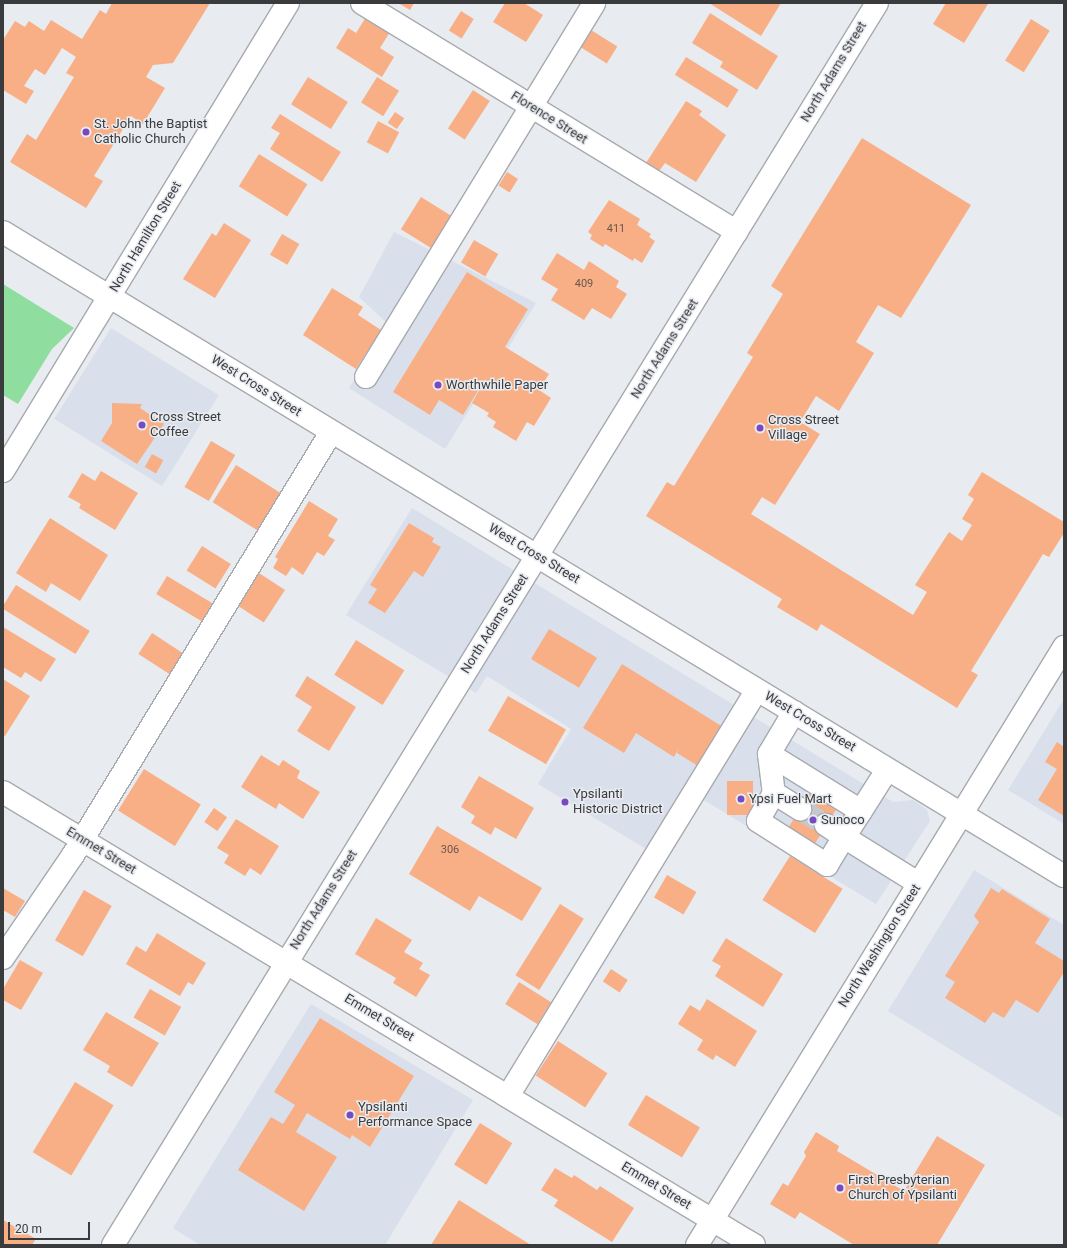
<!DOCTYPE html>
<style>
body{margin:0}
#map{position:relative;width:1067px;height:1248px;overflow:hidden;background:#e8ebf0;font-family:Roboto,sans-serif}
div>[style]{position:absolute}
.built>*{inset:0;background:#d9e0eb;transform-origin:0 0}
.green>*{inset:0;background:#90de9f}
.building>*{inset:0;background:#f8af86;transform-origin:0 0}
.minor-tunnel>*{height:22px;margin-top:-11px;transform-origin:0;background:repeating-linear-gradient(90deg,#c5c8cc 0 22px,transparent 0 33px)}
.roads{filter:drop-shadow(1px 0 #a7aaaf) drop-shadow(-1px 0 #a7aaaf) drop-shadow(0 1px #a7aaaf) drop-shadow(0 -1px #a7aaaf)}
.minor>*{height:22px;margin:-11px;padding:0 11px;transform-origin:11px;border-radius:11px;background:#fff}
.major>*{height:22px;margin:-11px;padding:0 11px;transform-origin:11px;border-radius:11px;background:#fff}
.dots>*{width:11px;height:11px;translate:-50% -50%;box-sizing:border-box;border:2px solid #e8ebf0;border-radius:50%}
span{translate:-50% -50%;white-space:nowrap;text-align:center;line-height:1.15;-webkit-text-stroke:3px #e8ebf0;paint-order:stroke}
.number-label{font-size:11px;color:#6a584f}
.number-label span{-webkit-text-stroke-width:0}
.street-label{font-size:13px;color:#3a3b3d}
.poi-label{font-size:13px;color:#3a3b3d}
.left{translate:0 -50%;text-align:left}
.frame{position:absolute;inset:0;border:4px solid #3a3b3d;pointer-events:none}
.scale{position:absolute;left:8px;top:1222px;width:82px;height:18px;box-sizing:border-box;border:2px solid #3a3b3d;border-top:0;padding-left:5px;font-size:12px;line-height:14px;white-space:nowrap;color:#3a3b3d;-webkit-text-stroke:3px #e8ebf0;paint-order:stroke}
</style>
<div id="map">
<div class="built">
<div style="clip-path:polygon(394px 232px,536px 303px,445px 449px,349px 388px,389px 325px,359px 297px)"></div>
<div style="left:111px;top:328px;width:127px;height:107px;rotate:32deg"></div>
<div style="clip-path:polygon(412px 508px,893px 802px,913px 800px,927px 810px,930px 821px,876px 904px,702px 799px,653px 853px,538px 784px,571px 729px,487px 676px,476px 693px,346px 615px)"></div>
<div style="clip-path:polygon(1064px 699px,1064px 824px,1008px 790px)"></div>
<div style="clip-path:polygon(974px 870px,1064px 925px,1064px 1119px,888px 1011px)"></div>
<div style="clip-path:polygon(311px 1004px,473px 1100px,385px 1245px,200px 1245px,173px 1228px)"></div>
</div>
<div class="green">
<div style="clip-path:polygon(3px 284px,74px 328px,52px 349px,18px 404px,3px 395px)"></div>
</div>
<div class="building">
<div style="clip-path:polygon(112px 3px,210px 3px,173px 63px,153px 65px,146px 77px,165px 88px,143px 124px,131px 116px,94px 176px,103px 181px,86px 208px,10px 162px,27px 134px,36px 140px,74px 77px,66px 73px,76px 57px,62px 48px,45px 75px,35px 69px,24px 86px,34px 91px,26px 104px,3px 90px,3px 40px,15px 21px,25px 27px,29px 21px,44px 31px,51px 20px,82px 39px,100px 10px,106px 14px)"></div>
<div style="clip-path:polygon(398px 3px,414px 3px,410px 10px)"></div>
<div style="clip-path:polygon(505px 3px,524px 3px,543px 15px,526px 42px,493px 22px)"></div>
<div style="clip-path:polygon(709px 3px,781px 3px,761px 36px)"></div>
<div style="clip-path:polygon(946px 3px,988px 4px,964px 43px,933px 24px)"></div>
<div style="left:461px;top:11px;width:15px;height:23px;rotate:32deg"></div>
<div style="clip-path:polygon(710px 13px,778px 56px,757px 90px,720px 67px,723px 62px,692px 43px)"></div>
<div style="clip-path:polygon(366px 17px,390px 32px,380px 48px,394px 57px,382px 77px,336px 48px,348px 28px,356px 33px)"></div>
<div style="left:1031px;top:19px;width:22px;height:49px;rotate:32deg"></div>
<div style="left:591px;top:30px;width:31px;height:20px;rotate:32deg"></div>
<div style="left:686px;top:57px;width:62px;height:21px;rotate:32deg"></div>
<div style="left:308px;top:77px;width:47px;height:32px;rotate:32deg"></div>
<div style="left:377px;top:77px;width:26px;height:30px;rotate:32deg"></div>
<div style="left:473px;top:90px;width:20px;height:46px;rotate:33deg"></div>
<div style="clip-path:polygon(686px 101px,702px 111px,699px 115px,726px 135px,696px 182px,665px 163px,659px 171px,646px 163px)"></div>
<div style="left:395px;top:112px;width:11px;height:13px;rotate:34deg"></div>
<div style="clip-path:polygon(280px 114px,341px 152px,322px 182px,270px 149px,280px 133px,271px 128px)"></div>
<div style="left:378px;top:121px;width:24px;height:24px;rotate:28deg"></div>
<div style="clip-path:polygon(862px 138px,971px 205px,901px 318px,878px 305px,856px 342px,874px 353px,839px 411px,816px 396px,800px 422px,820px 434px,775px 505px,762px 497px,751px 514px,913px 615px,927px 592px,915px 585px,949px 532px,962px 541px,972px 525px,962px 519px,974px 499px,968px 495px,982px 472px,1064px 522px,1064px 533px,1049px 557px,1043px 554px,971px 671px,978px 675px,957px 708px,821px 624px,817px 631px,777px 607px,782px 599px,646px 516px,667px 482px,674px 486px,753px 357px,747px 353px,783px 294px,771px 286px)"></div>
<div style="left:259px;top:154px;width:57px;height:38px;rotate:32deg"></div>
<div style="left:507px;top:172px;width:13px;height:16px;rotate:32deg"></div>
<div style="left:421px;top:197px;width:36px;height:38px;rotate:32deg"></div>
<div style="clip-path:polygon(609px 200px,640px 219px,637px 225px,651px 234px,649px 237px,655px 241px,642px 263px,634px 258px,633px 261px,605px 244px,603px 247px,590px 239px,592px 235px,588px 232px)"></div>
<div style="clip-path:polygon(224px 223px,251px 240px,215px 298px,183px 279px,212px 233px,216px 236px)"></div>
<div style="left:282px;top:234px;width:20px;height:24px;rotate:30deg"></div>
<div style="left:474px;top:240px;width:28px;height:26px;rotate:30deg"></div>
<div style="clip-path:polygon(557px 253px,584px 270px,589px 261px,619px 281px,616px 287px,627px 294px,611px 319px,592px 308px,584px 320px,551px 300px,558px 289px,541px 279px)"></div>
<div style="clip-path:polygon(467px 272px,528px 309px,505px 347px,549px 374px,539px 390px,551px 398px,534px 426px,527px 422px,516px 441px,493px 427px,496px 422px,487px 416px,489px 413px,472px 403px,487px 376px,463px 415px,439px 400px,430px 415px,393px 392px)"></div>
<div style="clip-path:polygon(332px 288px,363px 307px,358px 315px,381px 330px,356px 369px,303px 335px)"></div>
<div style="clip-path:polygon(112px 403px,142px 404px,140px 408px,164px 424px,137px 464px,101px 441px,112px 423px)"></div>
<div style="left:211px;top:441px;width:28px;height:53px;rotate:30deg"></div>
<div style="left:152px;top:454px;width:13px;height:15px;rotate:29deg"></div>
<div style="left:236px;top:465px;width:55px;height:44px;rotate:32deg"></div>
<div style="clip-path:polygon(101px 471px,138px 493px,115px 530px,79px 508px,81px 504px,68px 497px,82px 473px,95px 481px)"></div>
<div style="clip-path:polygon(309px 501px,338px 519px,328px 536px,335px 540px,324px 556px,317px 552px,303px 575px,292px 567px,286px 576px,273px 568px,278px 559px,275px 557px)"></div>
<div style="clip-path:polygon(50px 518px,108px 555px,80px 601px,51px 583px,46px 592px,16px 573px)"></div>
<div style="clip-path:polygon(409px 523px,434px 538px,432px 542px,441px 547px,423px 577px,414px 571px,385px 613px,368px 603px,377px 589px,370px 585px)"></div>
<div style="left:202px;top:546px;width:34px;height:29px;rotate:32deg"></div>
<div style="left:259px;top:573px;width:31px;height:39px;rotate:33deg"></div>
<div style="left:167px;top:576px;width:54px;height:21px;rotate:31deg"></div>
<div style="left:16px;top:585px;width:87px;height:27px;rotate:32deg"></div>
<div style="clip-path:polygon(3px 627px,56px 659px,41px 682px,25px 672px,21px 678px,3px 667px)"></div>
<div style="left:549px;top:629px;width:56px;height:35px;rotate:31deg"></div>
<div style="left:152px;top:633px;width:37px;height:25px;rotate:33deg"></div>
<div style="left:356px;top:640px;width:57px;height:41px;rotate:32deg"></div>
<div style="clip-path:polygon(622px 664px,723px 727px,698px 766px,677px 753px,679px 748px,674px 757px,636px 733px,624px 753px,583px 728px)"></div>
<div style="clip-path:polygon(307px 676px,356px 707px,329px 751px,297px 731px,312px 707px,295px 696px)"></div>
<div style="clip-path:polygon(3px 679px,30px 696px,5px 736px,3px 735px)"></div>
<div style="left:508px;top:696px;width:67px;height:40px;rotate:30deg"></div>
<div style="clip-path:polygon(1057px 742px,1064px 747px,1064px 816px,1038px 800px,1057px 769px,1045px 762px)"></div>
<div style="clip-path:polygon(261px 755px,279px 766px,283px 760px,300px 771px,297px 778px,320px 792px,303px 819px,279px 803px,276px 809px,241px 787px)"></div>
<div style="left:144px;top:769px;width:67px;height:49px;rotate:32deg"></div>
<div style="clip-path:polygon(479px 776px,534px 808px,516px 839px,495px 827px,491px 835px,471px 823px,475px 816px,461px 807px)"></div>
<div style="left:727px;top:781px;width:26px;height:34px"></div>
<div style="left:815px;top:785px;width:31px;height:57px;rotate:32deg"></div>
<div style="left:214px;top:808px;width:16px;height:17px;rotate:35deg"></div>
<div style="clip-path:polygon(236px 819px,279px 846px,261px 875px,250px 868px,245px 876px,224px 863px,229px 855px,217px 848px)"></div>
<div style="clip-path:polygon(437px 826px,542px 888px,522px 921px,479px 896px,470px 911px,409px 874px)"></div>
<div style="left:790px;top:856px;width:62px;height:52px;rotate:32deg"></div>
<div style="left:667px;top:875px;width:34px;height:26px;rotate:30deg"></div>
<div style="clip-path:polygon(3px 888px,25px 901px,15px 917px,3px 910px)"></div>
<div style="clip-path:polygon(991px 888px,999px 893px,1002px 889px,1050px 919px,1035px 943px,1064px 961px,1064px 972px,1038px 1013px,1016px 1000px,1004px 1018px,993px 1012px,985px 1023px,945px 998px,955px 982px,945px 976px,979px 922px,974px 916px)"></div>
<div style="left:84px;top:890px;width:32px;height:58px;rotate:30deg"></div>
<div style="left:560px;top:904px;width:28px;height:84px;rotate:32deg"></div>
<div style="clip-path:polygon(376px 918px,412px 940px,404px 952px,423px 963px,419px 969px,430px 975px,416px 997px,393px 983px,396px 978px,355px 954px)"></div>
<div style="clip-path:polygon(157px 933px,206px 963px,193px 985px,188px 982px,180px 996px,126px 964px,136px 946px,146px 952px)"></div>
<div style="clip-path:polygon(726px 938px,783px 974px,763px 1007px,715px 976px,721px 966px,712px 961px)"></div>
<div style="clip-path:polygon(20px 960px,43px 973px,21px 1010px,3px 1000px,3px 989px)"></div>
<div style="left:611px;top:969px;width:20px;height:15px;rotate:33deg"></div>
<div style="left:519px;top:982px;width:38px;height:26px;rotate:32deg"></div>
<div style="left:150px;top:989px;width:36px;height:33px;rotate:30deg"></div>
<div style="clip-path:polygon(707px 999px,757px 1031px,735px 1067px,716px 1055px,713px 1060px,697px 1050px,703px 1040px,678px 1024px,690px 1005px,700px 1011px)"></div>
<div style="clip-path:polygon(106px 1012px,159px 1043px,132px 1087px,107px 1072px,110px 1066px,83px 1050px)"></div>
<div style="clip-path:polygon(320px 1018px,414px 1076px,370px 1147px,352px 1135px,350px 1139px,307px 1113px,296px 1132px,337px 1157px,304px 1211px,238px 1170px,271px 1117px,283px 1124px,295px 1105px,274px 1092px)"></div>
<div style="left:558px;top:1041px;width:59px;height:41px;rotate:33deg"></div>
<div style="left:75px;top:1082px;width:45px;height:82px;rotate:31deg"></div>
<div style="left:646px;top:1095px;width:63px;height:35px;rotate:31deg"></div>
<div style="left:480px;top:1123px;width:38px;height:49px;rotate:32deg"></div>
<div style="clip-path:polygon(816px 1132px,839px 1146px,837px 1151px,904px 1191px,937px 1136px,985px 1165px,937px 1245px,854px 1245px,800px 1212px,795px 1219px,770px 1204px,783px 1183px,788px 1186px,806px 1156px,804px 1152px)"></div>
<div style="clip-path:polygon(555px 1168px,572px 1178px,574px 1175px,597px 1190px,600px 1186px,634px 1208px,612px 1242px,554px 1206px,558px 1200px,541px 1190px)"></div>
<div style="clip-path:polygon(459px 1200px,531px 1245px,431px 1245px)"></div>
<div style="clip-path:polygon(3px 1220px,36px 1239px,32px 1245px,3px 1245px)"></div>
</div>
<div class="minor-tunnel">
<div style="left:800px;top:809px;width:31px;rotate:32deg"></div>
</div>
<div class="roads">
<div class="minor">
<div style="left:362px;top:3px;width:439px;rotate:31.4deg"></div>
<div style="left:366px;top:377px;width:438px;rotate:-58.6deg"></div>
<div style="left:794px;top:712px;width:49px;rotate:120.8deg"></div>
<div style="left:769px;top:754px;width:108px;rotate:31.8deg"></div>
<div style="left:861px;top:811px;width:31px;rotate:123deg"></div>
<div style="left:844px;top:837px;width:87px;rotate:31.9deg"></div>
<div style="left:769px;top:754px;width:39px;rotate:83deg"></div>
<div style="left:774px;top:793px;width:31px;rotate:32deg"></div>
<div style="left:3px;top:792px;width:877px;rotate:31.1deg"></div>
<div style="left:774px;top:793px;width:32px;rotate:120deg"></div>
<div style="left:758px;top:821px;width:82px;rotate:32.5deg"></div>
<div style="left:827px;top:865px;width:33px;rotate:-59deg"></div>
<div style="left:844px;top:837px;width:22px;rotate:-146deg"></div>
<div style="left:861px;top:811px;width:49px;rotate:-57.6deg"></div>
<div style="left:3px;top:958px;width:125px;rotate:-55.8deg"></div>
<div style="left:73px;top:855px;width:495px;rotate:-58.6deg"></div>
<div style="left:508px;top:1096px;width:476px;rotate:-58.5deg"></div>
<div style="left:113px;top:1245px;width:1458px;rotate:-58.4deg"></div>
<div style="left:697px;top:1245px;width:702px;rotate:-58.46deg"></div>
</div>
<div class="major">
<div style="left:3px;top:232px;width:1241px;rotate:31.26deg"></div>
<div style="left:3px;top:471px;width:548px;rotate:-58.66deg"></div>
</div>
</div>
<div class="dots">
<div style="left:86px;top:132px;background:#784ac2"></div>
<div style="left:438px;top:385px;background:#784ac2"></div>
<div style="left:142px;top:425px;background:#784ac2"></div>
<div style="left:760px;top:428px;background:#784ac2"></div>
<div style="left:741px;top:799px;background:#784ac2"></div>
<div style="left:565px;top:802px;background:#784ac2"></div>
<div style="left:813px;top:820px;background:#784ac2"></div>
<div style="left:350px;top:1115px;background:#784ac2"></div>
<div style="left:840px;top:1188px;background:#784ac2"></div>
</div>
<div class="number-label">
<span style="left:616px;top:229px">411</span>
<span style="left:584px;top:284px">409</span>
<span style="left:450px;top:850px">306</span>
</div>
<div class="street-label">
<span style="left:834px;top:72px;rotate:-59deg">North Adams Street</span>
<span style="left:549px;top:118px;rotate:32deg">Florence Street</span>
<span style="left:146px;top:237px;rotate:-59deg">North Hamilton Street</span>
<span style="left:665px;top:349px;rotate:-58deg">North Adams Street</span>
<span style="left:256px;top:386px;rotate:32deg">West Cross Street</span>
<span style="left:534px;top:554px;rotate:31deg">West Cross Street</span>
<span style="left:495px;top:624px;rotate:-58deg">North Adams Street</span>
<span style="left:810px;top:722px;rotate:31deg">West Cross Street</span>
<span style="left:101px;top:851px;rotate:31deg">Emmet Street</span>
<span style="left:324px;top:900px;rotate:-58deg">North Adams Street</span>
<span style="left:880px;top:946px;rotate:-58deg">North Washington Street</span>
<span style="left:379px;top:1018px;rotate:31deg">Emmet Street</span>
<span style="left:656px;top:1186px;rotate:31deg">Emmet Street</span>
</div>
<div class="poi-label">
<span class="left" style="left:94px;top:132px">St. John the Baptist<br>Catholic Church</span>
<span class="left" style="left:446px;top:385px">Worthwhile Paper</span>
<span class="left" style="left:150px;top:425px">Cross Street<br>Coffee</span>
<span class="left" style="left:768px;top:428px">Cross Street<br>Village</span>
<span class="left" style="left:573px;top:802px">Ypsilanti<br>Historic District</span>
<span class="left" style="left:749px;top:799px">Ypsi Fuel Mart</span>
<span class="left" style="left:821px;top:820px">Sunoco</span>
<span class="left" style="left:358px;top:1115px">Ypsilanti<br>Performance Space</span>
<span class="left" style="left:848px;top:1188px">First Presbyterian<br>Church of Ypsilanti</span>
</div>
<div class="frame"></div>
<div class="scale">20 m</div>
</div>
